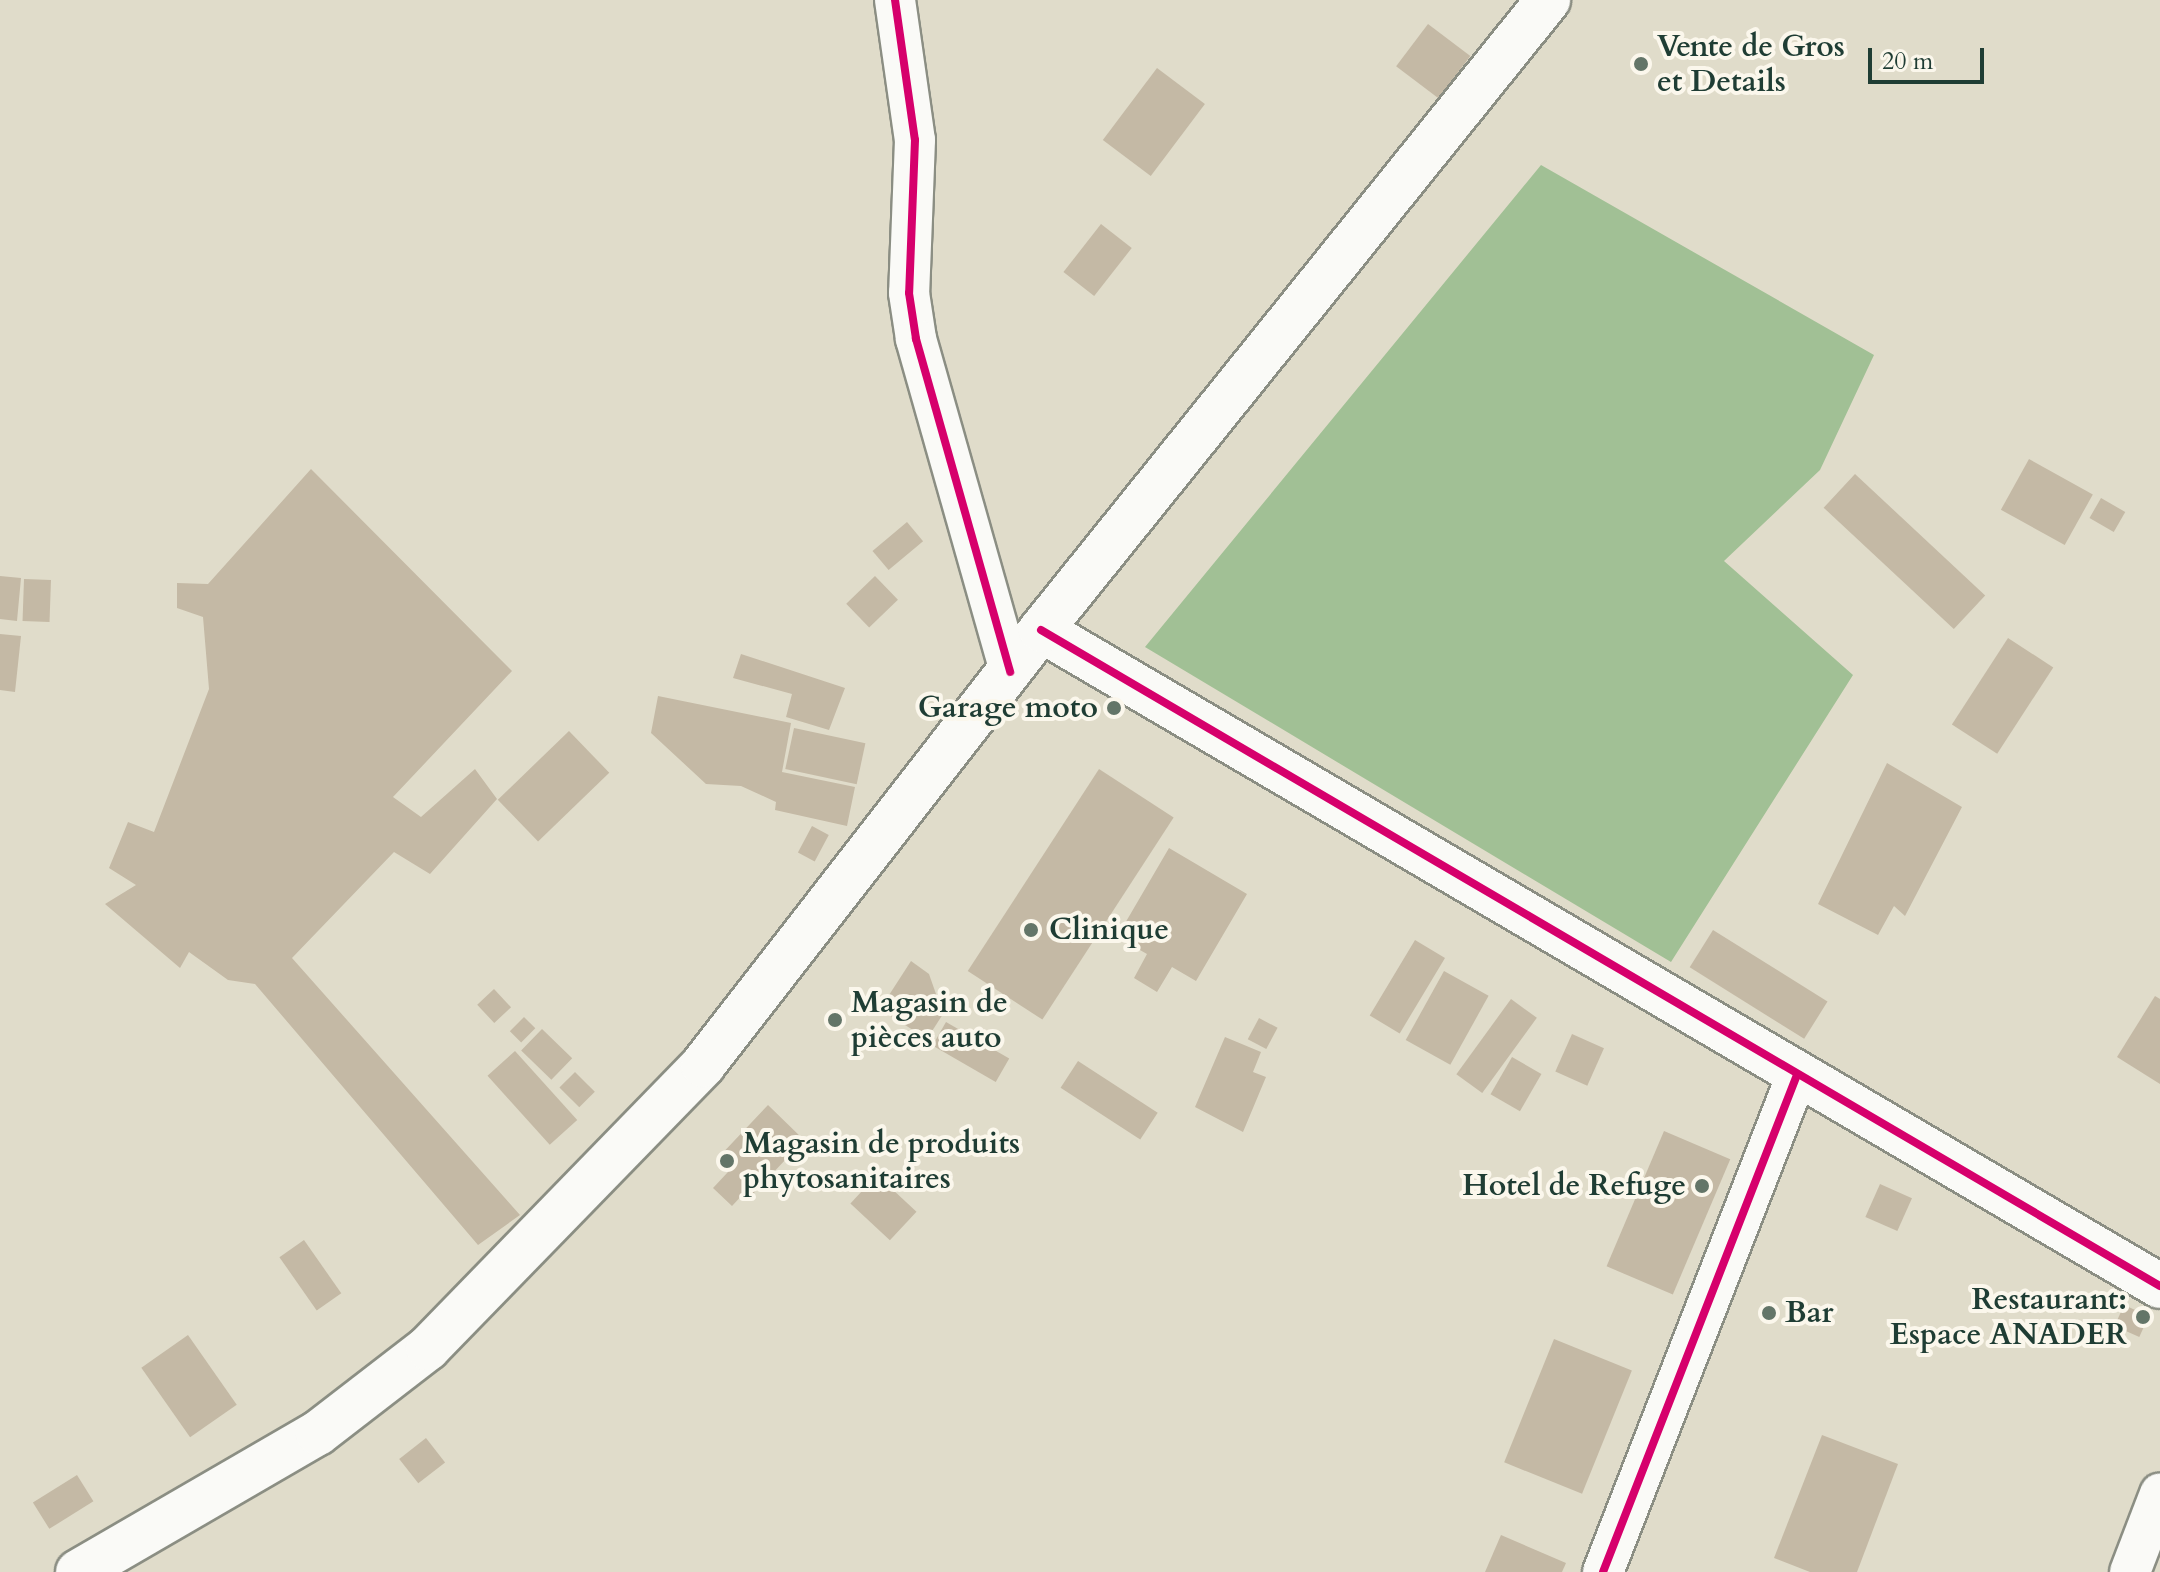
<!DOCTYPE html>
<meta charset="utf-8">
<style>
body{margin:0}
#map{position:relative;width:2160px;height:1572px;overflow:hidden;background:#e0dcca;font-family:Cardo,serif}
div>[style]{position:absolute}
.forest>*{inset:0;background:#a1c095}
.building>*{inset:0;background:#c4b9a5;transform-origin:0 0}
.roads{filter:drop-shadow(2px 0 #8b8e83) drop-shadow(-2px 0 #8b8e83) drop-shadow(0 2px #8b8e83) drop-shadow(0 -2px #8b8e83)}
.street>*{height:40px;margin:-20px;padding:0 20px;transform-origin:20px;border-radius:20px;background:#fafaf7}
.secondary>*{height:44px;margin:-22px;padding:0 22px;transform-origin:22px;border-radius:22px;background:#fafaf7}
.primary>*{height:44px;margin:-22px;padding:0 22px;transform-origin:22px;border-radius:22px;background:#fafaf7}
.cycleway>*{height:8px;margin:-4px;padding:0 4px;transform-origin:4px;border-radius:4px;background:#d6006c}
.dots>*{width:22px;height:22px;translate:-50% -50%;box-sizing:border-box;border:4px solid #fbf7ec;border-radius:50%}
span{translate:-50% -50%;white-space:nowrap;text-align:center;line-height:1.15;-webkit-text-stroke:8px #fbf7ec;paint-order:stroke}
.poi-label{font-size:30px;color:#1f3d34;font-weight:700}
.left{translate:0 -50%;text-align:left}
.right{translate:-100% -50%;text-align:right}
.scale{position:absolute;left:1868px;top:48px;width:116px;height:36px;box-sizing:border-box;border:4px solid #1f3d34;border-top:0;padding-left:10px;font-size:24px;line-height:28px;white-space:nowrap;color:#1f3d34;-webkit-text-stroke:6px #fbf7ec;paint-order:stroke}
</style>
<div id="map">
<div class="forest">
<div style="clip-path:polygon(1541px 165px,1874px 355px,1820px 470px,1724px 561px,1853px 675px,1671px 962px,1145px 647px)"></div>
</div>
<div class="building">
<div style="left:1428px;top:24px;width:53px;height:53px;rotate:37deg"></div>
<div style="left:1157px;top:68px;width:60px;height:90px;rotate:37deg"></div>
<div style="left:1101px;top:224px;width:39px;height:61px;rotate:38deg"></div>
<div style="left:2029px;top:459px;width:73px;height:58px;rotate:29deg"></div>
<div style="clip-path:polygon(311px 469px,512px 671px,393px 797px,421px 817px,475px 769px,497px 799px,430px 874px,394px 852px,292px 958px,520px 1215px,478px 1245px,255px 984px,228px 980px,189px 952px,180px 968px,105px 904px,136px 885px,109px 868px,128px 822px,154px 832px,209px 689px,203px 617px,177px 608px,177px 583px,208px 584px)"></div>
<div style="left:1855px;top:474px;width:178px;height:46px;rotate:43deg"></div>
<div style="left:2101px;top:498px;width:28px;height:23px;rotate:30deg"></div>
<div style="left:907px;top:522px;width:25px;height:45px;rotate:50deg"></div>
<div style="clip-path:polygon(0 576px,21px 578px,17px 621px,0 619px)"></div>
<div style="left:875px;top:576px;width:33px;height:40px;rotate:46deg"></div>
<div style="left:24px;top:579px;width:27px;height:42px;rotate:2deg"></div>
<div style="clip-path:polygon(0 634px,21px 636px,15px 692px,0 690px)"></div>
<div style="left:2008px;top:638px;width:54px;height:103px;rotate:33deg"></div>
<div style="clip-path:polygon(741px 654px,845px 688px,829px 730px,786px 717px,792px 694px,733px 678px)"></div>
<div style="clip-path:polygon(658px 696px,791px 723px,782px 772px,855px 787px,847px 826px,775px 810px,776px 802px,741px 786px,706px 784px,651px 733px)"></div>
<div style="left:794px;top:728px;width:73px;height:42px;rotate:12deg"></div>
<div style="left:569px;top:731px;width:58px;height:99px;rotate:46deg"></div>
<div style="clip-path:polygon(1887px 763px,1962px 807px,1905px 916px,1894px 906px,1878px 935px,1818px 904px)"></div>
<div style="left:1099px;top:769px;width:89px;height:241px;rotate:33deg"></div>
<div style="left:812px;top:826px;width:19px;height:30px;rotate:28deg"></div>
<div style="clip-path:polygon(1169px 848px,1247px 894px,1196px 981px,1172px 967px,1157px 992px,1134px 978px,1147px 954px,1117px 937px)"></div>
<div style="left:1713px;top:930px;width:135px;height:44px;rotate:32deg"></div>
<div style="left:1415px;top:940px;width:35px;height:88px;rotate:31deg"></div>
<div style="clip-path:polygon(911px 961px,929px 974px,943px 1014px,927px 1039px,880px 1009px)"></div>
<div style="left:1444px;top:971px;width:51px;height:79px;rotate:29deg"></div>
<div style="left:494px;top:989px;width:25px;height:23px;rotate:47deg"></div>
<div style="clip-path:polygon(2155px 996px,2160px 999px,2160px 1084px,2117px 1057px)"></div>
<div style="left:1511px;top:999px;width:32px;height:93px;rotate:36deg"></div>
<div style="left:524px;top:1017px;width:16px;height:20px;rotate:45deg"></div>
<div style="left:1259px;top:1018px;width:21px;height:24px;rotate:28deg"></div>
<div style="left:946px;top:1022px;width:73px;height:27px;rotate:30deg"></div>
<div style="left:542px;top:1029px;width:42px;height:30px;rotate:44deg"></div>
<div style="left:1572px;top:1034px;width:35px;height:41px;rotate:24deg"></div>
<div style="clip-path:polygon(1225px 1037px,1261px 1052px,1253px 1072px,1266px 1077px,1243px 1132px,1195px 1107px)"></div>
<div style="left:515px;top:1051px;width:93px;height:37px;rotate:48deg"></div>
<div style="left:1512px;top:1057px;width:34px;height:43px;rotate:30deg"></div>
<div style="left:1078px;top:1061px;width:95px;height:32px;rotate:33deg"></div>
<div style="left:575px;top:1072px;width:28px;height:22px;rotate:45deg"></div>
<div style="clip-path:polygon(768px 1105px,804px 1140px,752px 1195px,747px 1190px,732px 1206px,713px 1188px,728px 1172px,716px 1160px)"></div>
<div style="left:1664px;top:1131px;width:72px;height:147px;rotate:23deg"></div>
<div style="left:877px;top:1175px;width:54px;height:39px;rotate:43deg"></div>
<div style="left:1880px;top:1184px;width:35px;height:36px;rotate:24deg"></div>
<div style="left:304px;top:1240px;width:65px;height:30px;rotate:55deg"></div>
<div style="left:2124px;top:1305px;width:27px;height:23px;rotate:24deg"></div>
<div style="left:188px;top:1335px;width:85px;height:57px;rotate:55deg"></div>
<div style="left:1554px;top:1339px;width:84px;height:133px;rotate:22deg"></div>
<div style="clip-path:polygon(1822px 1435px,1898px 1464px,1857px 1572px,1810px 1572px,1774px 1558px)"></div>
<div style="left:426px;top:1438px;width:31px;height:34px;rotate:52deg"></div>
<div style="left:77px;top:1475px;width:31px;height:52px;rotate:58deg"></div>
<div style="clip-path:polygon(1501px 1535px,1566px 1563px,1562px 1572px,1485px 1572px)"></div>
</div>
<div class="roads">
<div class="street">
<div style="left:895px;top:0;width:141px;rotate:81.9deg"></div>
<div style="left:915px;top:140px;width:153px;rotate:92.2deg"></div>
<div style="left:909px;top:293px;width:47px;rotate:81.3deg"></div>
<div style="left:916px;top:339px;width:346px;rotate:74.2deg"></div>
<div style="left:1603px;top:1572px;width:534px;rotate:-68.68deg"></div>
<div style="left:2130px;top:1572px;width:84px;rotate:-69deg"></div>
</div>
<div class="secondary">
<div style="left:1041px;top:630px;width:1297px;rotate:30.38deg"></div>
</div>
<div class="primary">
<div style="left:78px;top:1572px;width:277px;rotate:-30.1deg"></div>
<div style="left:318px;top:1433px;width:139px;rotate:-37.7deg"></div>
<div style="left:428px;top:1348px;width:395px;rotate:-45.8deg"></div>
<div style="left:703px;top:1065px;width:551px;rotate:-52.15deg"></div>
<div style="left:1041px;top:630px;width:809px;rotate:-51.17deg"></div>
</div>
</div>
<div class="cycleway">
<div style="left:895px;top:0;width:141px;rotate:81.9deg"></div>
<div style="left:915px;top:140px;width:153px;rotate:92.2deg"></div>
<div style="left:909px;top:293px;width:47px;rotate:81.3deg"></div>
<div style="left:916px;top:339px;width:346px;rotate:74.2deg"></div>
<div style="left:1041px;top:630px;width:1297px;rotate:30.38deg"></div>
<div style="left:1603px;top:1572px;width:534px;rotate:-68.68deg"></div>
</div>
<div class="dots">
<div style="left:1641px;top:64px;background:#637568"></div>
<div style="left:1114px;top:708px;background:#637568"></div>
<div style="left:1031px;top:930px;background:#637568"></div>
<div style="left:835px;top:1020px;background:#637568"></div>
<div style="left:727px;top:1161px;background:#637568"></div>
<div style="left:1702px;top:1186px;background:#637568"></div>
<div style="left:1769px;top:1313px;background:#637568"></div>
<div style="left:2143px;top:1317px;background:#637568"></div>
</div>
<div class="poi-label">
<span class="left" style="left:1657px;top:64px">Vente de Gros<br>et Details</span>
<span class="right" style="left:1098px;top:708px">Garage moto</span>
<span class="left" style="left:1049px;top:930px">Clinique</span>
<span class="left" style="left:851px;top:1020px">Magasin de<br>pièces auto</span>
<span class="left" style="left:743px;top:1161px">Magasin de produits<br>phytosanitaires</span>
<span class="right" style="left:1686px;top:1186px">Hotel de Refuge</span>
<span class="right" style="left:2127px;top:1317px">Restaurant:<br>Espace ANADER</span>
<span class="left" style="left:1785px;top:1313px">Bar</span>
</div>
<div class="scale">20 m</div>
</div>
